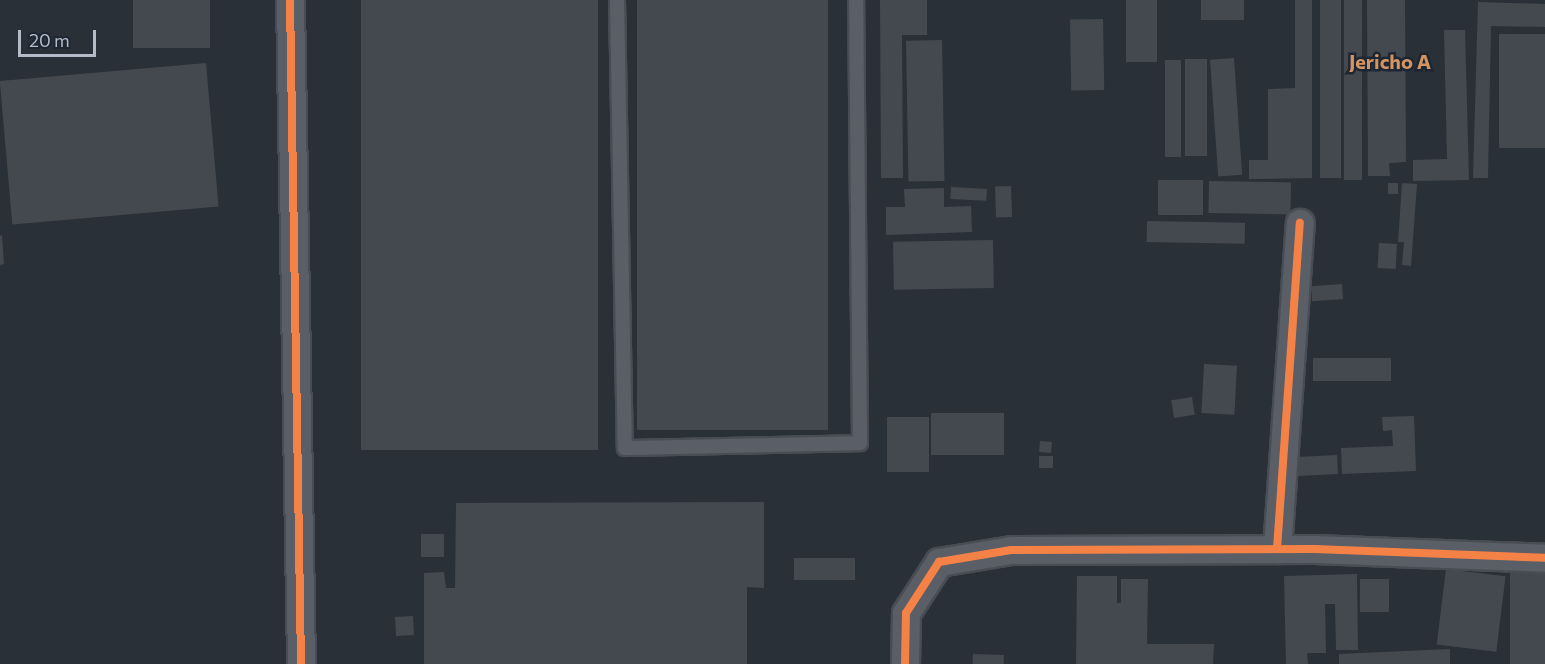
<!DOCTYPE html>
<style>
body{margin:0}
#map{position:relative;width:1545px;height:664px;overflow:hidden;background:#2a3038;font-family:Commissioner,sans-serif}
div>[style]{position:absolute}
.building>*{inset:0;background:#444950;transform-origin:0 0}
.roads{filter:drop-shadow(2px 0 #484c53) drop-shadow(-2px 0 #484c53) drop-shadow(0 2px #484c53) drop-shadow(0 -2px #484c53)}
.lane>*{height:14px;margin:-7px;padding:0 7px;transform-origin:7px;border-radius:7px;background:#5a5e66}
.street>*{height:27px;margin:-13.5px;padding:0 13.5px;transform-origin:13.5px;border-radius:13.5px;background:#5a5e66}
.cycleway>*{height:8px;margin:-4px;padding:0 4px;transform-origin:4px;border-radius:4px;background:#f48246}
span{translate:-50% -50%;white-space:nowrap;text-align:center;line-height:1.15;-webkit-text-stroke:5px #1d2633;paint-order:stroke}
.quarter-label{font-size:20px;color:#d59563;font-weight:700}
.scale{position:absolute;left:18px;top:30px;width:78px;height:27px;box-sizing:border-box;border:3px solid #b4bcc9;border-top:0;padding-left:8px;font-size:18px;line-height:21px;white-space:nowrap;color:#b4bcc9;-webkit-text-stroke:4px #1d2633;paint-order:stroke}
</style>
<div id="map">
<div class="building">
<div style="left:133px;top:0;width:77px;height:48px"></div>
<div style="left:361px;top:0;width:237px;height:450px"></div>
<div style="left:637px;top:0;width:191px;height:430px"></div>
<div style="clip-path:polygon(880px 0,927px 0,927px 35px,902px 35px,903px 178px,881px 178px)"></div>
<div style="left:1126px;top:0;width:31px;height:62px"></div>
<div style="left:1201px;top:0;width:43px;height:20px"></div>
<div style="clip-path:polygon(1295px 0,1312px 0,1312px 178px,1249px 179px,1249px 160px,1268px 160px,1268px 89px,1295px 88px)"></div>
<div style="left:1320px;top:0;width:21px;height:178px"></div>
<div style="left:1344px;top:0;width:18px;height:180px"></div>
<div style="clip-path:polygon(1367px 0,1405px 0,1406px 162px,1389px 163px,1390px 176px,1368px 176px)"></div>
<div style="clip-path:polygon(1478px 2px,1545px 4px,1545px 27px,1491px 26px,1488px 178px,1473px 178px)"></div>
<div style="left:1103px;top:19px;width:71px;height:33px;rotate:89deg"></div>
<div style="clip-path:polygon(1444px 30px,1465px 30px,1469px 180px,1413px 181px,1413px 160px,1447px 159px)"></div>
<div style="left:1545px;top:34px;width:114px;height:46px;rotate:90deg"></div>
<div style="left:942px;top:40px;width:141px;height:36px;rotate:89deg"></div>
<div style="left:1234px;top:58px;width:117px;height:24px;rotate:86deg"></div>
<div style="left:1185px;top:59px;width:22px;height:97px"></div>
<div style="left:1165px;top:60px;width:16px;height:97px"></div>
<div style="left:206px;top:63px;width:144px;height:207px;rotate:85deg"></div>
<div style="left:1158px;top:180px;width:45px;height:35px"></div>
<div style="left:1209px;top:181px;width:82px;height:32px;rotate:1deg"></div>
<div style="left:1388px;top:183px;width:10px;height:11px"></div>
<div style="clip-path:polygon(1402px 183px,1417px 184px,1411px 266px,1402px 265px,1404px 242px,1398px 242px)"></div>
<div style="left:1011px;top:186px;width:31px;height:16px;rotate:88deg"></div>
<div style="left:951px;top:187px;width:36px;height:12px;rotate:3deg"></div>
<div style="clip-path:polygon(944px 188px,944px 207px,971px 206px,972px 232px,886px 235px,886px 207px,905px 207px,904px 189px)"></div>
<div style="left:1147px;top:221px;width:98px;height:21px;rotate:1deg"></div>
<div style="clip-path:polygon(2px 235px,4px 264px,0 265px,0 236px)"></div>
<div style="left:993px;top:240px;width:48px;height:100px;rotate:89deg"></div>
<div style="left:1379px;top:243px;width:18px;height:25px;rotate:3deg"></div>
<div style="left:1342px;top:284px;width:15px;height:31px;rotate:86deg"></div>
<div style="left:1313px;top:358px;width:78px;height:23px"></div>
<div style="left:1204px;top:364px;width:33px;height:49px;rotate:3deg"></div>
<div style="left:1192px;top:397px;width:18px;height:21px;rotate:81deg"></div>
<div style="left:931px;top:413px;width:73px;height:42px"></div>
<div style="clip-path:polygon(1414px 416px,1416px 471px,1342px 474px,1341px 448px,1393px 446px,1392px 430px,1383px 431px,1382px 417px)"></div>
<div style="left:887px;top:417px;width:42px;height:55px"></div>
<div style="left:1040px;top:441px;width:12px;height:11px;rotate:5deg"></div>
<div style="left:1337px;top:455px;width:19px;height:40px;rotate:87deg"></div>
<div style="left:1039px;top:456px;width:14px;height:12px"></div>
<div style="clip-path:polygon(764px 502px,764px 588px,747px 587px,747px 664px,424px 664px,424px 573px,444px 572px,446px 588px,455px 588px,456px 503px)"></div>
<div style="left:421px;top:534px;width:23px;height:23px"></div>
<div style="left:855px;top:558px;width:22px;height:61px;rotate:90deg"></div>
<div style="left:1446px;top:569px;width:60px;height:76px;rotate:7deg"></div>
<div style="left:1510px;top:570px;width:35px;height:94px"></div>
<div style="clip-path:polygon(1357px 574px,1358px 650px,1336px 650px,1335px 604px,1325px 604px,1326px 653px,1307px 653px,1308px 664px,1286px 664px,1284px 576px)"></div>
<div style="clip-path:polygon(1077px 576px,1117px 576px,1117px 603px,1121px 603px,1121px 579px,1148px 579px,1147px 644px,1214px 644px,1213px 664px,1076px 664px)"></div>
<div style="left:1360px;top:579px;width:29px;height:33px"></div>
<div style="left:413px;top:616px;width:19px;height:18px;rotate:87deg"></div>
<div style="clip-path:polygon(1450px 649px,1450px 664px,1339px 664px,1339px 654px)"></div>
<div style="left:973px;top:654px;width:31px;height:10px;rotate:2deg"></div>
</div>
<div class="roads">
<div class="lane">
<div style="left:617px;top:0;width:448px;rotate:89deg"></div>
<div style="left:625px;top:448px;width:235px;rotate:-1.2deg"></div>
<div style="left:860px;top:443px;width:443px;rotate:-90.5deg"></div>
</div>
<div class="street">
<div style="left:290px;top:0;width:664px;rotate:89.05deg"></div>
<div style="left:1277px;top:549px;width:327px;rotate:-86deg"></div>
<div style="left:905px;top:664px;width:51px;rotate:-88.9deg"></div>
<div style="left:906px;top:613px;width:61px;rotate:-57.1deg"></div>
<div style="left:939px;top:562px;width:73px;rotate:-9.5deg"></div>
<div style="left:1011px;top:550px;width:304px;rotate:-0.2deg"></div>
<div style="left:1315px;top:549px;width:230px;rotate:2.2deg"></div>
</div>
</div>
<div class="cycleway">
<div style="left:290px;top:0;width:664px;rotate:89.05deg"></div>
<div style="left:1277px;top:549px;width:327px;rotate:-86deg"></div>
<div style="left:905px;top:664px;width:51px;rotate:-88.9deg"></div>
<div style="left:906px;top:613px;width:61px;rotate:-57.1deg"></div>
<div style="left:939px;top:562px;width:73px;rotate:-9.5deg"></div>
<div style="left:1011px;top:550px;width:304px;rotate:-0.2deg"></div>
<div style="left:1315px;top:549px;width:230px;rotate:2.2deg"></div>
</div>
<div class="quarter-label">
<span style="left:1390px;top:61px">Jericho A</span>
</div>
<div class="scale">20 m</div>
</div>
